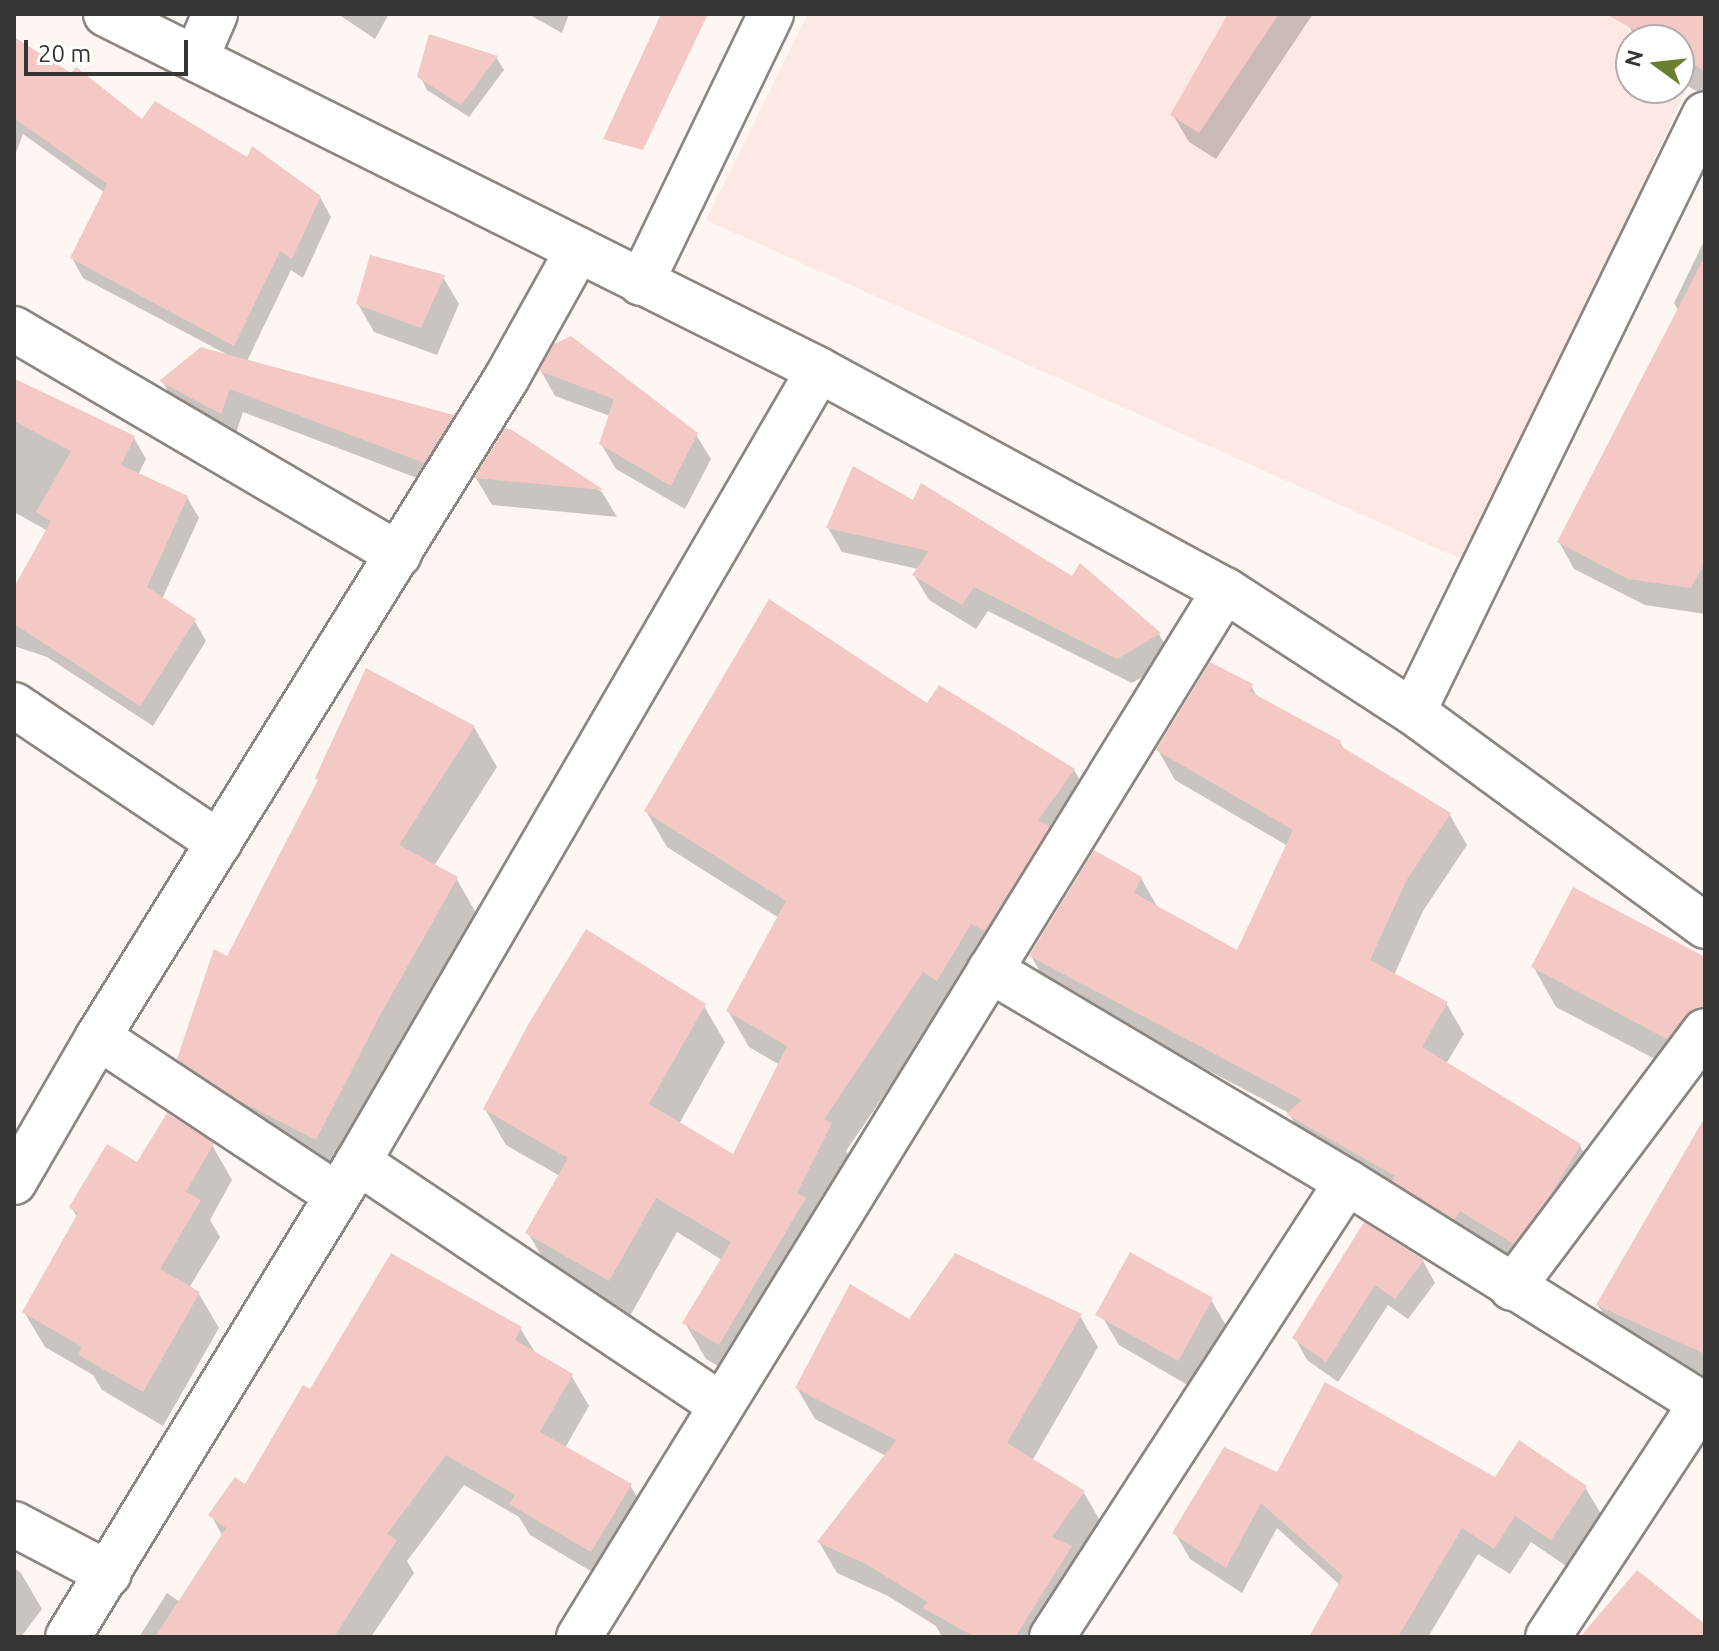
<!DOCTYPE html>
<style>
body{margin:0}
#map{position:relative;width:1719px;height:1651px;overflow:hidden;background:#fdf6f2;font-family:Ubuntu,sans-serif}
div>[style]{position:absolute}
.education>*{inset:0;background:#fee8e4}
.shadow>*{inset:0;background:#0003}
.building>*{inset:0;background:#f4c9c5;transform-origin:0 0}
.roads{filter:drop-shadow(2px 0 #8b8681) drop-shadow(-2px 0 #8b8681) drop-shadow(0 2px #8b8681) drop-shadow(0 -2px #8b8681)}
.minor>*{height:44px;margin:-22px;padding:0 22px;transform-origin:22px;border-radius:22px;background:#fff}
span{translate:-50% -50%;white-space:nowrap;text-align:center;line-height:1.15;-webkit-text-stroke:6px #fff;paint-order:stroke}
.frame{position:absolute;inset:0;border:16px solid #373533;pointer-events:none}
.north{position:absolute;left:1615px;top:24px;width:80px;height:80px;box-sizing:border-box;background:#fff;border:2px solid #afaead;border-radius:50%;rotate:285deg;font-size:22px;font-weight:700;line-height:32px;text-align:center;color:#373533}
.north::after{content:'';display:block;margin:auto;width:28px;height:36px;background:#6b7f30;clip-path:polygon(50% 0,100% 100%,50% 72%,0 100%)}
.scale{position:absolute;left:24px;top:40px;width:164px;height:36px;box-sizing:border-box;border:4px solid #373533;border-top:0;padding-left:10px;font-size:24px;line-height:28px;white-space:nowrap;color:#373533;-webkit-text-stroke:6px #fff;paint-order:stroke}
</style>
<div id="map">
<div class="education">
<div style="clip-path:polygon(evenodd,808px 14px,1705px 14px,1705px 47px,1472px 564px,706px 220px,808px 14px,1631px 40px,1679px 40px,1679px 88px,1631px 88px,1631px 40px)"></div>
</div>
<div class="shadow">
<div style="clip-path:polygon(338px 14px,389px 14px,375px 39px)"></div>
<div style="clip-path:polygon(528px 14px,569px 14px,562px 33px)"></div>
<div style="clip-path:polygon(1231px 14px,1313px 14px,1216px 159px,1189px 142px,1173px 115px)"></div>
<div style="clip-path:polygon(1633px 14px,1705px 14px,1705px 96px,1679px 81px,1679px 40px,1637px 40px,1629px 26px)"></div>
<div style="clip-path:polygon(14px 39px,143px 122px,248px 160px,320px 197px,331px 217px,303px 278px,291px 270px,247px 361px,453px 416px,467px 440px,438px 486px,243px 412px,235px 436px,176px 405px,162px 381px,226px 354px,83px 278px,72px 258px,105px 193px,23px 134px,14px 158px)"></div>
<div style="clip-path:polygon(496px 57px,504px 70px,469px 117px,427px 90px,420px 76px)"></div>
<div style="clip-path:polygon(1705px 239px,1705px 614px,1645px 605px,1574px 569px,1559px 542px,1679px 312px,1674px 303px)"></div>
<div style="clip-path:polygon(443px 277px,459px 304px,437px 355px,374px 332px,358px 304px)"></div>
<div style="clip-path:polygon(555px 346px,696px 435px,711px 459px,685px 509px,616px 469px,601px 444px,610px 416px,555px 396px,541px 371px)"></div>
<div style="clip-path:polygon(14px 381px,134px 438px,146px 459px,138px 475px,187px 497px,199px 518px,162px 599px,194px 620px,206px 641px,153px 726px,47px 657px,14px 646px,14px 591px,48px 531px,14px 512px)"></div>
<div style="clip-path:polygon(506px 431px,602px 492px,617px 517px,492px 505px,476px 478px)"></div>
<div style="clip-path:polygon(914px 503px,1159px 634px,1173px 659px,1132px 683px,988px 611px,976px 629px,929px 600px,914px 575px,918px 569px,842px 552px,828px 528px)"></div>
<div style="clip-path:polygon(1251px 686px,1258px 698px,1340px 742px,1345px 751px,1450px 815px,1467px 845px,1423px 911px,1394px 975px,1446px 1003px,1464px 1034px,1446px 1064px,1580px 1146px,1597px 1176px,1531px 1273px,1305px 1144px,1289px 1113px,1048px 986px,1031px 956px,1141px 878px,1158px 908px,1238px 953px,1288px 846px,1175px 780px,1158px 750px)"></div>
<div style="clip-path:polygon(927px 706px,1074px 770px,1095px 806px,944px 1007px,846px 1151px,852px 1161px,740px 1379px,706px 1359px,685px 1323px,722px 1260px,677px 1232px,630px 1316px,549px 1269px,528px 1233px,560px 1176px,506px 1145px,485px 1109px,704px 1006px,725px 1042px,679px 1124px,734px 1157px,780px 1065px,749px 1047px,728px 1011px,779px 918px,667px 847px,646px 811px)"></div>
<div style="clip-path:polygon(474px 727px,497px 767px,434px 866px,456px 878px,479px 918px,340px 1179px,203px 1100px,179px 1059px)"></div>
<div style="clip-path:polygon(1705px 959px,1705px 1053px,1691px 1078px,1556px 1007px,1533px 966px)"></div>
<div style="clip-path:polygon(1705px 1121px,1705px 1382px,1621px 1345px,1598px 1305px)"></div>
<div style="clip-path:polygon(212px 1145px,232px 1180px,210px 1220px,220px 1237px,189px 1288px,199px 1294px,219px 1328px,163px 1426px,102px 1390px,93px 1375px,45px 1347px,24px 1312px,78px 1218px,71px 1207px,138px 1164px)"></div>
<div style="clip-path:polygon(1364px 1225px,1423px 1261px,1435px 1283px,1408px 1319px,1388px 1305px,1338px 1382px,1307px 1360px,1295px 1338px)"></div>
<div style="clip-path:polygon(1211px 1300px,1227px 1327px,1191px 1387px,1119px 1345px,1103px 1318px)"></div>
<div style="clip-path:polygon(1080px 1316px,1098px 1347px,1032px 1461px,1084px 1493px,1102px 1524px,1073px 1564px,1079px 1575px,1052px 1637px,942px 1637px,936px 1626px,888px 1596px,837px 1573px,819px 1542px,886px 1456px,815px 1419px,797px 1388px,909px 1322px)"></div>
<div style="clip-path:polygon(520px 1328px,536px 1354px,571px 1375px,589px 1406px,565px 1448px,630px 1485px,648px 1516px,609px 1582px,530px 1535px,519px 1517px,464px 1485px,407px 1561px,414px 1573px,371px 1637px,139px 1637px,167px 1593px,180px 1602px,223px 1537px,211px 1515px,246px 1487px,311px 1391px)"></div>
<div style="clip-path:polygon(1278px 1475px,1495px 1480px,1585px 1487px,1601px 1514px,1566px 1566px,1531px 1542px,1510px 1574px,1478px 1554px,1428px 1637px,1311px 1637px,1340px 1585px,1277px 1528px,1242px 1593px,1190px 1559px,1175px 1533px)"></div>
<div style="clip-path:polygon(14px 1568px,21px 1573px,42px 1609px,21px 1637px,14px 1637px)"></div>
</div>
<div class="building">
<div style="clip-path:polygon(661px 14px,708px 14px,643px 150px,603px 139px)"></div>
<div style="clip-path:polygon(1228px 14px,1279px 14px,1199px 133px,1170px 115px)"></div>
<div style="clip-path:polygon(1606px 14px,1705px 14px,1705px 71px,1679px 56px,1679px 40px,1651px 40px)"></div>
<div style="clip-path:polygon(429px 34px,498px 56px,461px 105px,417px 77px)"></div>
<div style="clip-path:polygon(14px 37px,71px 73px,76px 67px,142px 119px,155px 101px,247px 157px,252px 146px,321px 196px,292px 259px,280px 251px,234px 346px,70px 258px,107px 184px,14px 118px)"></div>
<div style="clip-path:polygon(370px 255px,445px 275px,421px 328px,356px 304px)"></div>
<div style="clip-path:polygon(1705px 256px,1705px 562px,1691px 588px,1628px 579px,1557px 542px)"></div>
<div style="clip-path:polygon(571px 336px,698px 433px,671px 486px,599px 444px,614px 399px,539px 371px,554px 344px)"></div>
<div style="clip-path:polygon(201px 347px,211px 350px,454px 415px,424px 463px,230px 389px,221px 414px,159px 381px)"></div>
<div style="clip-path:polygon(15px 379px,135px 436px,121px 465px,188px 496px,147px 587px,196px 619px,140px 706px,14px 624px,14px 587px,51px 521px,36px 512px,71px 451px,14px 421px)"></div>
<div style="clip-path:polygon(505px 428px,512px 430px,604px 490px,474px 478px)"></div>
<div style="clip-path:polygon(853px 466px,913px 500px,921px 483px,1072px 576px,1080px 563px,1161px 633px,1117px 659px,974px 587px,962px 605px,912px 575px,929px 551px,826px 528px)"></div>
<div style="clip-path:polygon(769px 599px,927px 703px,939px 685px,1075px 769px,1038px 820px,1050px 827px,985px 931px,971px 924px,937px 981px,923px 972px,824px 1119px,832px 1123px,797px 1193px,806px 1198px,719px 1345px,682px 1323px,731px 1242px,656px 1198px,609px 1281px,525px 1233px,568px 1158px,483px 1109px,529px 1023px,586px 929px,706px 1004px,649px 1104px,733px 1154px,787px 1046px,726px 1011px,786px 901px,644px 811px)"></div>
<div style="clip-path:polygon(1210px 662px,1253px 684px,1249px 691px,1341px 741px,1339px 745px,1451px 813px,1406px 881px,1370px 960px,1448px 1002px,1422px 1047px,1581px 1144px,1552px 1193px,1514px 1244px,1460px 1211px,1454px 1220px,1392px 1181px,1395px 1176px,1286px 1114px,1302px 1100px,1029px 956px,1094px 850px,1142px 877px,1134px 893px,1237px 950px,1293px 830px,1156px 750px)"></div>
<div style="clip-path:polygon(366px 668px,475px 726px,399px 845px,458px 877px,379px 1017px,316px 1140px,238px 1100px,177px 1059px,214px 949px,227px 956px,318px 780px,315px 778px)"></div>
<div style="clip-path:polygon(1573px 887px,1705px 957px,1705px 1006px,1686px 1015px,1667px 1039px,1531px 967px)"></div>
<div style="clip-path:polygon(167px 1113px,214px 1143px,186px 1192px,201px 1200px,160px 1269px,200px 1292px,143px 1392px,79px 1355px,81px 1346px,22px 1312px,78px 1213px,69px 1207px,107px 1144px,137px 1162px)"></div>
<div style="clip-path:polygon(1705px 1117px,1705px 1354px,1596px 1305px)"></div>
<div style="clip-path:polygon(1364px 1222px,1424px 1260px,1395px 1299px,1375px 1285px,1326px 1362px,1292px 1338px)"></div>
<div style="left:1130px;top:1252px;width:95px;height:72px;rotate:29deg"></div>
<div style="clip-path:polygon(391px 1253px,522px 1327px,515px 1340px,573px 1374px,540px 1432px,632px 1484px,591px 1552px,509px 1504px,515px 1495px,446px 1455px,387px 1534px,397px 1540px,334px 1637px,155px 1637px,226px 1528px,208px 1515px,235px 1477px,245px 1484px,303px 1385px,310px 1389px)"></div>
<div style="clip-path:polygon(955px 1253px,1082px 1314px,1007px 1443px,1085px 1491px,1052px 1537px,1072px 1546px,1015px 1637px,975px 1637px,923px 1608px,927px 1602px,868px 1565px,817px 1542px,896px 1440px,795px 1388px,850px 1284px,909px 1319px)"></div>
<div style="clip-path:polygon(1325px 1382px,1495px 1477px,1519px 1440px,1587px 1486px,1551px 1540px,1515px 1516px,1494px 1549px,1462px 1528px,1398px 1637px,1309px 1637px,1343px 1576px,1261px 1503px,1226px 1568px,1172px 1533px,1224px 1447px,1277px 1472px)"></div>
<div style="clip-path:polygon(1637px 1570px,1705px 1624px,1705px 1637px,1580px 1637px)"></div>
</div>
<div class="roads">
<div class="minor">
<div style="left:106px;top:14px;width:797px;rotate:26.53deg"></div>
<div style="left:819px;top:370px;width:462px;rotate:28.5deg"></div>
<div style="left:1225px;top:590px;width:224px;rotate:33deg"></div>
<div style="left:1413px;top:712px;width:362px;rotate:36.2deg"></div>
<div style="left:196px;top:58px;width:48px;rotate:-66.6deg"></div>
<div style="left:641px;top:283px;width:299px;rotate:-64.2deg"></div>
<div style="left:14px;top:329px;width:446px;rotate:30.4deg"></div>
<div style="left:14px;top:705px;width:247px;rotate:33.9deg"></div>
<div style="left:1413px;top:712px;width:665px;rotate:-63.97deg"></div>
<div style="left:990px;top:970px;width:415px;rotate:30.7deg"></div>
<div style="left:1347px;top:1182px;width:422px;rotate:32deg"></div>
<div style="left:98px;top:1037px;width:287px;rotate:33.5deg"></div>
<div style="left:358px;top:1162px;width:435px;rotate:33.8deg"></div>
<div style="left:14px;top:1182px;width:168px;rotate:-59.9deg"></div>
<div style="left:98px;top:1037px;width:774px;rotate:-58.2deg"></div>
<div style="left:506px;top:379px;width:148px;rotate:-60.8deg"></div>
<div style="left:1512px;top:1288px;width:321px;rotate:-53.1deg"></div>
<div style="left:14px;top:1524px;width:107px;rotate:27.8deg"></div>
<div style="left:68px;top:1637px;width:557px;rotate:-58.59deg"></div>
<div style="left:358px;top:1162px;width:916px;rotate:-59.8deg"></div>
<div style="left:579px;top:1637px;width:1230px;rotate:-58.33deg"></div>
<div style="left:1052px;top:1637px;width:542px;rotate:-57.04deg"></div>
<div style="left:1548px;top:1637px;width:279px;rotate:-56.7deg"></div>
</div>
</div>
<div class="frame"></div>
<div class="north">N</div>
<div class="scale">20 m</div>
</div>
